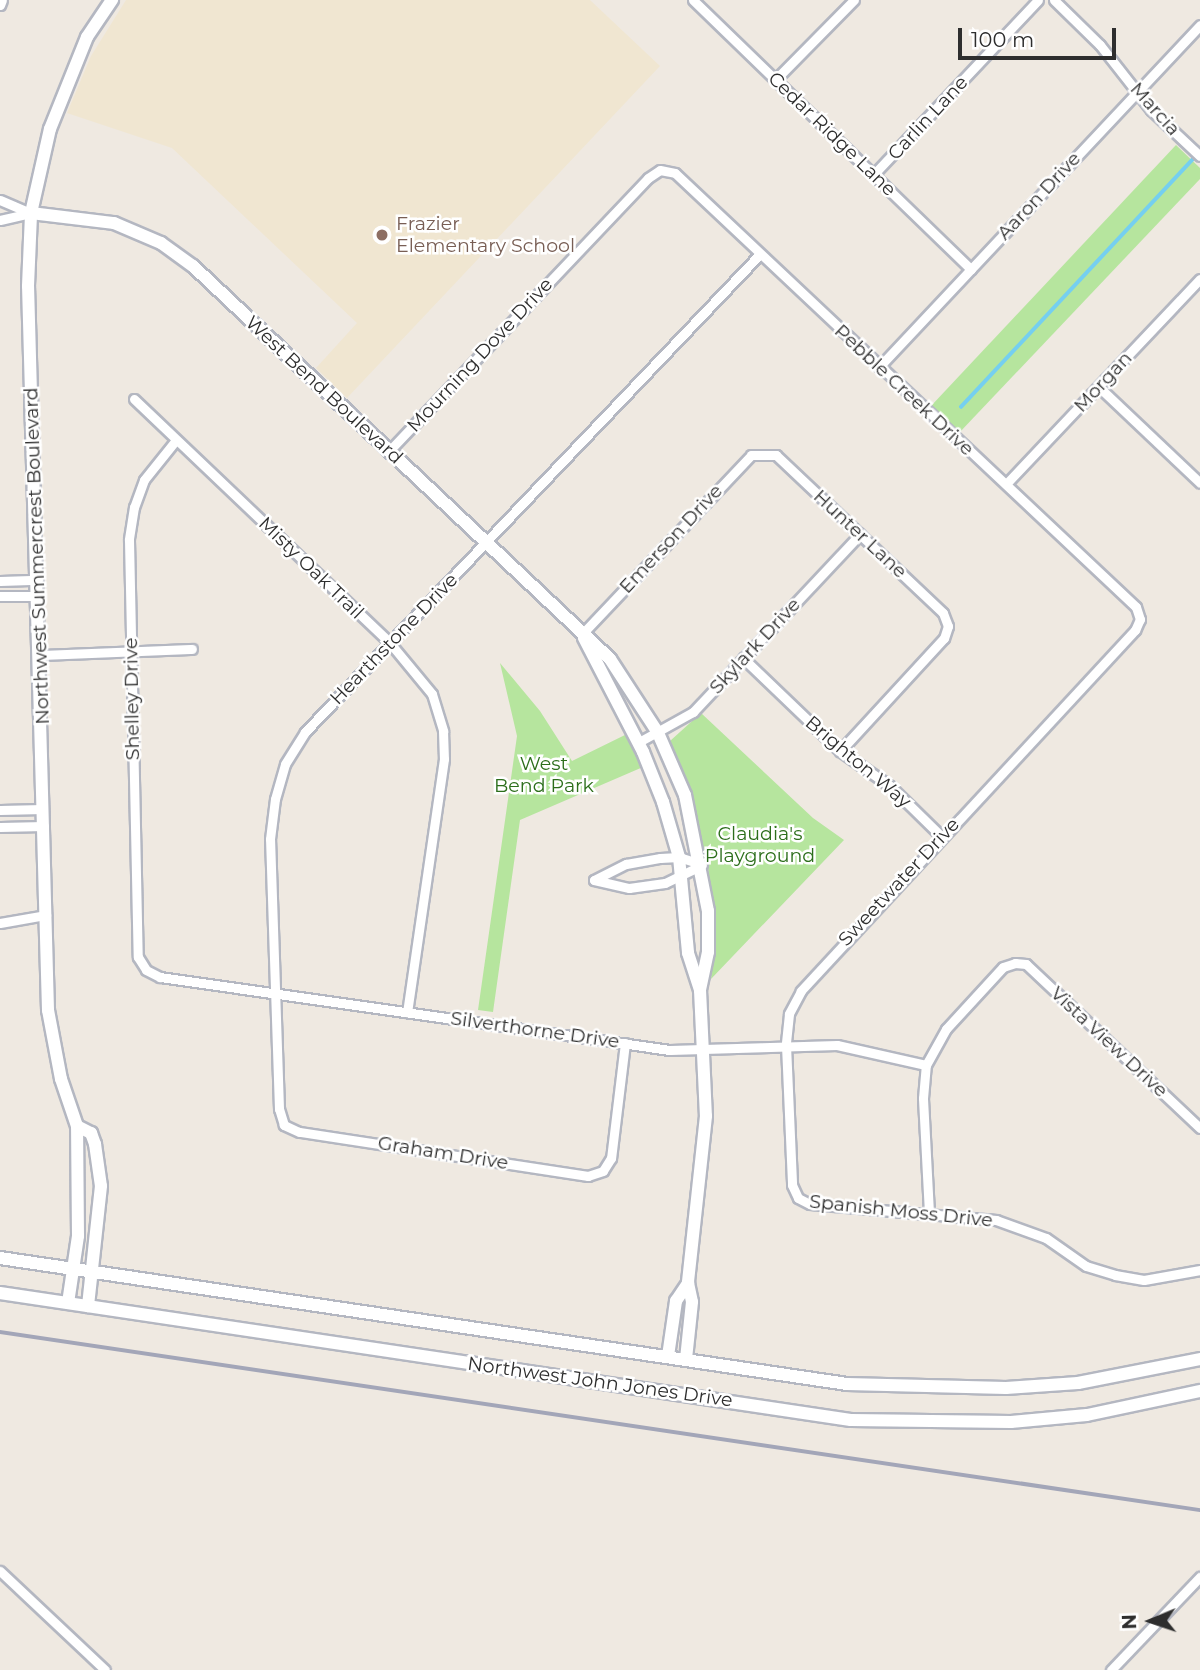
<!DOCTYPE html>
<style>
body{margin:0}
#map{position:relative;width:1200px;height:1670px;overflow:hidden;background:#efe9e1;font-family:Montserrat,sans-serif}
div>[style]{position:absolute}
.education>*{inset:0;background:#f0e6d1}
.green>*{inset:0;background:#b6e59e}
.stream>*{height:3.5px;margin:-1.75px;padding:0 1.75px;transform-origin:1.75px;border-radius:1.75px;background:#75cff0}
.roads{filter:drop-shadow(2px 0 #b4b7c1) drop-shadow(-2px 0 #b4b7c1) drop-shadow(0 2px #b4b7c1) drop-shadow(0 -2px #b4b7c1)}
.street>*{height:9px;margin:-4.5px;padding:0 4.5px;transform-origin:4.5px;border-radius:4.5px;background:#fff}
.secondary>*{height:12px;margin:-6px;padding:0 6px;transform-origin:6px;border-radius:6px;background:#fff}
.rail>*{height:3.5px;margin:-1.75px;padding:0 1.75px;transform-origin:1.75px;border-radius:1.75px;background:#a3a6b8}
.dots>*{width:19px;height:19px;translate:-50% -50%;box-sizing:border-box;border:4px solid #fff;border-radius:50%}
span{translate:-50% -50%;white-space:nowrap;text-align:center;line-height:1.15;-webkit-text-stroke:5px #fff;paint-order:stroke}
.street-label{font-size:19px;color:#2e2e2e}
.education-label{font-size:19px;color:#785e54}
.left{translate:0 -50%;text-align:left}
.park-label{font-size:19px;color:#2c6e1b}
.north{position:absolute;left:1116px;top:1586px;width:70px;height:70px;-webkit-text-stroke:5px #fff;paint-order:stroke;rotate:268deg;font-size:19px;font-weight:700;line-height:28px;text-align:center;color:#2e2e2e}
.north::after{content:'';display:block;margin:auto;width:24px;height:32px;background:#2e2e2e;clip-path:polygon(50% 0,100% 100%,50% 72%,0 100%)}
.scale{position:absolute;left:958px;top:28px;width:158px;height:32px;box-sizing:border-box;border:4px solid #2e2e2e;border-top:0;padding-left:9px;font-size:21px;line-height:24px;white-space:nowrap;color:#2e2e2e;-webkit-text-stroke:5px #fff;paint-order:stroke}
</style>
<div id="map">
<div class="education">
<div style="clip-path:polygon(126px 0,590px 0,660px 66px,347px 398px,316px 368px,357px 323px,172px 148px,67px 113px,91px 56px)"></div>
</div>
<div class="green">
<div style="clip-path:polygon(1176px 145px,1200px 168px,1200px 179px,959px 433px,931px 406px)"></div>
<div style="clip-path:polygon(500px 663px,540px 711px,572px 761px,627px 734px,643px 767px,520px 820px,493px 1012px,478px 1010px,517px 736px)"></div>
<div style="clip-path:polygon(701px 713px,813px 818px,844px 840px,711px 979px,714px 944px,708px 868px,693px 804px,670px 741px)"></div>
</div>
<div class="stream">
<div style="left:961px;top:407px;width:344px;rotate:-46.9deg"></div>
</div>
<div class="roads">
<div class="street">
<div style="left:693px;top:0;width:387px;rotate:44.1deg"></div>
<div style="left:1054px;top:0;width:64px;rotate:44.4deg"></div>
<div style="left:1100px;top:45px;width:83px;rotate:51.9deg"></div>
<div style="left:1151px;top:110px;width:67px;rotate:43.2deg"></div>
<div style="left:0;top:5px;width:5px;rotate:-68deg"></div>
<div style="left:776px;top:79px;width:111px;rotate:-45.4deg"></div>
<div style="left:874px;top:174px;width:239px;rotate:-46.7deg"></div>
<div style="left:0;top:200px;width:34px;rotate:23deg"></div>
<div style="left:0;top:220px;width:32px;rotate:-13deg"></div>
<div style="left:879px;top:367px;width:469px;rotate:-46.8deg"></div>
<div style="left:1099px;top:387px;width:139px;rotate:43.5deg"></div>
<div style="left:134px;top:399px;width:354px;rotate:43.6deg"></div>
<div style="left:390px;top:643px;width:66px;rotate:50.5deg"></div>
<div style="left:432px;top:694px;width:39px;rotate:73deg"></div>
<div style="left:443px;top:731px;width:28px;rotate:88deg"></div>
<div style="left:444px;top:759px;width:256px;rotate:98.3deg"></div>
<div style="left:176px;top:440px;width:51px;rotate:128.7deg"></div>
<div style="left:144px;top:480px;width:29px;rotate:110deg"></div>
<div style="left:134px;top:507px;width:33px;rotate:99deg"></div>
<div style="left:129px;top:540px;width:417px;rotate:88.8deg"></div>
<div style="left:138px;top:957px;width:15px;rotate:58deg"></div>
<div style="left:146px;top:970px;width:16px;rotate:27deg"></div>
<div style="left:160px;top:977px;width:515px;rotate:8.15deg"></div>
<div style="left:670px;top:1050px;width:167px;rotate:-1.7deg"></div>
<div style="left:837px;top:1045px;width:91px;rotate:12.7deg"></div>
<div style="left:389px;top:451px;width:376px;rotate:-46.5deg"></div>
<div style="left:648px;top:178px;width:14px;rotate:-34deg"></div>
<div style="left:660px;top:170px;width:15px;rotate:11deg"></div>
<div style="left:675px;top:173px;width:633px;rotate:43.27deg"></div>
<div style="left:1136px;top:607px;width:13px;rotate:72deg"></div>
<div style="left:1140px;top:619px;width:12px;rotate:114deg"></div>
<div style="left:1135px;top:630px;width:492px;rotate:132.8deg"></div>
<div style="left:801px;top:991px;width:26px;rotate:118deg"></div>
<div style="left:789px;top:1014px;width:31px;rotate:96deg"></div>
<div style="left:786px;top:1045px;width:140px;rotate:87.5deg"></div>
<div style="left:792px;top:1185px;width:14px;rotate:65deg"></div>
<div style="left:798px;top:1198px;width:13px;rotate:27deg"></div>
<div style="left:810px;top:1204px;width:187px;rotate:4.9deg"></div>
<div style="left:996px;top:1220px;width:53px;rotate:19.8deg"></div>
<div style="left:1046px;top:1238px;width:49px;rotate:35deg"></div>
<div style="left:1086px;top:1266px;width:30px;rotate:17deg"></div>
<div style="left:1115px;top:1275px;width:29px;rotate:10deg"></div>
<div style="left:1144px;top:1280px;width:57px;rotate:-10.1deg"></div>
<div style="left:1006px;top:484px;width:282px;rotate:-46.6deg"></div>
<div style="left:0;top:581px;width:38px;rotate:-2deg"></div>
<div style="left:0;top:596px;width:38px"></div>
<div style="left:582px;top:634px;width:246px;rotate:-46.6deg"></div>
<div style="left:751px;top:455px;width:25px"></div>
<div style="left:776px;top:455px;width:230px;rotate:43.4deg"></div>
<div style="left:943px;top:613px;width:14px;rotate:69deg"></div>
<div style="left:948px;top:626px;width:13px;rotate:108deg"></div>
<div style="left:944px;top:638px;width:154px;rotate:132.6deg"></div>
<div style="left:40px;top:655px;width:152px;rotate:-2.3deg"></div>
<div style="left:743px;top:658px;width:134px;rotate:43.8deg"></div>
<div style="left:840px;top:751px;width:61px;rotate:35deg"></div>
<div style="left:890px;top:786px;width:71px;rotate:44.4deg"></div>
<div style="left:639px;top:742px;width:62px;rotate:-29.1deg"></div>
<div style="left:693px;top:712px;width:244px;rotate:-46.8deg"></div>
<div style="left:0;top:810px;width:43px;rotate:-1.3deg"></div>
<div style="left:0;top:827px;width:44px;rotate:-1.3deg"></div>
<div style="left:594px;top:880px;width:36px;rotate:-27deg"></div>
<div style="left:626px;top:864px;width:35px;rotate:-10deg"></div>
<div style="left:660px;top:858px;width:19px;rotate:-3deg"></div>
<div style="left:679px;top:857px;width:23px;rotate:18deg"></div>
<div style="left:594px;top:880px;width:36px;rotate:13deg"></div>
<div style="left:629px;top:888px;width:36px;rotate:-8deg"></div>
<div style="left:665px;top:883px;width:41px;rotate:-25.9deg"></div>
<div style="left:0;top:923px;width:47px;rotate:-9.9deg"></div>
<div style="left:625px;top:1043px;width:116px;rotate:96.9deg"></div>
<div style="left:611px;top:1158px;width:15px;rotate:122deg"></div>
<div style="left:603px;top:1171px;width:16px;rotate:162deg"></div>
<div style="left:588px;top:1176px;width:292px;rotate:-171.3deg"></div>
<div style="left:299px;top:1132px;width:17px;rotate:-155deg"></div>
<div style="left:284px;top:1125px;width:17px;rotate:-107deg"></div>
<div style="left:279px;top:1109px;width:270px;rotate:-91.9deg"></div>
<div style="left:270px;top:839px;width:40px;rotate:-82.9deg"></div>
<div style="left:275px;top:799px;width:36px;rotate:-74deg"></div>
<div style="left:285px;top:764px;width:38px;rotate:-58deg"></div>
<div style="left:305px;top:732px;width:660px;rotate:-46.41deg"></div>
<div style="left:929px;top:1213px;width:115px;rotate:-93deg"></div>
<div style="left:923px;top:1098px;width:33px;rotate:-85deg"></div>
<div style="left:926px;top:1065px;width:41px;rotate:-60.9deg"></div>
<div style="left:946px;top:1029px;width:84px;rotate:-47.4deg"></div>
<div style="left:1003px;top:967px;width:13px;rotate:-18deg"></div>
<div style="left:1015px;top:963px;width:11px;rotate:5deg"></div>
<div style="left:1026px;top:964px;width:239px;rotate:43.3deg"></div>
<div style="left:0;top:1571px;width:144px;rotate:43.3deg"></div>
<div style="left:1111px;top:1670px;width:129px;rotate:-46.3deg"></div>
</div>
<div class="secondary">
<div style="left:31px;top:213px;width:84px;rotate:6.9deg"></div>
<div style="left:114px;top:223px;width:51px;rotate:23.1deg"></div>
<div style="left:161px;top:243px;width:39px;rotate:36deg"></div>
<div style="left:193px;top:266px;width:573px;rotate:43.3deg"></div>
<div style="left:610px;top:659px;width:88px;rotate:57deg"></div>
<div style="left:658px;top:733px;width:68px;rotate:66.5deg"></div>
<div style="left:685px;top:795px;width:118px;rotate:78.8deg"></div>
<div style="left:708px;top:911px;width:41px;rotate:90deg"></div>
<div style="left:708px;top:952px;width:39px;rotate:102deg"></div>
<div style="left:584px;top:638px;width:128px;rotate:62.6deg"></div>
<div style="left:643px;top:752px;width:54px;rotate:68.2deg"></div>
<div style="left:663px;top:802px;width:57px;rotate:73.8deg"></div>
<div style="left:679px;top:857px;width:96px;rotate:84.6deg"></div>
<div style="left:688px;top:953px;width:39px;rotate:72deg"></div>
<div style="left:700px;top:990px;width:126px;rotate:87.3deg"></div>
<div style="left:706px;top:1116px;width:168px;rotate:96.2deg"></div>
<div style="left:688px;top:1283px;width:19px;rotate:78deg"></div>
<div style="left:692px;top:1302px;width:57px;rotate:96deg"></div>
<div style="left:77px;top:1126px;width:16px;rotate:27deg"></div>
<div style="left:91px;top:1133px;width:12px;rotate:70deg"></div>
<div style="left:95px;top:1144px;width:42px;rotate:81.9deg"></div>
<div style="left:101px;top:1186px;width:121px;rotate:96.2deg"></div>
<div style="left:0;top:1258px;width:856px;rotate:8.46deg"></div>
<div style="left:847px;top:1384px;width:159px;rotate:1.4deg"></div>
<div style="left:1006px;top:1388px;width:72px;rotate:-4deg"></div>
<div style="left:1078px;top:1383px;width:124px;rotate:-11.1deg"></div>
<div style="left:0;top:1293px;width:860px;rotate:8.49deg"></div>
<div style="left:851px;top:1420px;width:160px;rotate:0.7deg"></div>
<div style="left:1011px;top:1422px;width:76px;rotate:-5.3deg"></div>
<div style="left:1087px;top:1415px;width:116px;rotate:-12deg"></div>
<div style="left:68px;top:1303px;width:68px;rotate:-81.5deg"></div>
<div style="left:78px;top:1236px;width:110px;rotate:-90.5deg"></div>
<div style="left:77px;top:1126px;width:50px;rotate:-108.8deg"></div>
<div style="left:61px;top:1079px;width:70px;rotate:-100.7deg"></div>
<div style="left:48px;top:1010px;width:724px;rotate:-91.58deg"></div>
<div style="left:28px;top:286px;width:73px;rotate:-87.6deg"></div>
<div style="left:31px;top:213px;width:86px;rotate:-77.3deg"></div>
<div style="left:50px;top:129px;width:99px;rotate:-68.1deg"></div>
<div style="left:87px;top:37px;width:45px;rotate:-56deg"></div>
<div style="left:668px;top:1356px;width:56px;rotate:-81.7deg"></div>
<div style="left:676px;top:1301px;width:22px;rotate:-56deg"></div>
</div>
</div>
<div class="rail">
<div style="left:0;top:1332px;width:1213px;rotate:8.44deg"></div>
</div>
<div class="dots">
<div style="left:382px;top:235px;background:#8d6e63"></div>
</div>
<div class="street-label">
<span style="left:1155px;top:109px;rotate:48deg">Marcia</span>
<span style="left:928px;top:118px;rotate:-47deg">Carlin Lane</span>
<span style="left:832px;top:134px;rotate:44deg">Cedar Ridge Lane</span>
<span style="left:1039px;top:196px;rotate:-47deg">Aaron Drive</span>
<span style="left:480px;top:355px;rotate:-47deg">Mourning Dove Drive</span>
<span style="left:1103px;top:382px;rotate:-47deg">Morgan</span>
<span style="left:324px;top:390px;rotate:43deg">West Bend Boulevard</span>
<span style="left:904px;top:390px;rotate:43deg">Pebble Creek Drive</span>
<span style="left:860px;top:534px;rotate:43deg">Hunter Lane</span>
<span style="left:671px;top:539px;rotate:-47deg">Emerson Drive</span>
<span style="left:37px;top:556px;rotate:-92deg">Northwest Summercrest Boulevard</span>
<span style="left:311px;top:568px;rotate:44deg">Misty Oak Trail</span>
<span style="left:394px;top:639px;rotate:-46deg">Hearthstone Drive</span>
<span style="left:755px;top:646px;rotate:-47deg">Skylark Drive</span>
<span style="left:132px;top:699px;rotate:-91deg">Shelley Drive</span>
<span style="left:858px;top:762px;rotate:40deg">Brighton Way</span>
<span style="left:899px;top:882px;rotate:-47deg">Sweetwater Drive</span>
<span style="left:535px;top:1030px;rotate:8deg">Silverthorne Drive</span>
<span style="left:1109px;top:1042px;rotate:43deg">Vista View Drive</span>
<span style="left:443px;top:1153px;rotate:9deg">Graham Drive</span>
<span style="left:901px;top:1211px;rotate:6deg">Spanish Moss Drive</span>
<span style="left:600px;top:1382px;rotate:8deg">Northwest John Jones Drive</span>
</div>
<div class="education-label">
<span class="left" style="left:396px;top:235px">Frazier<br>Elementary School</span>
</div>
<div class="park-label">
<span style="left:544px;top:775px">West<br>Bend Park</span>
<span style="left:760px;top:845px">Claudia's<br>Playground</span>
</div>
<div class="north">N</div>
<div class="scale">100 m</div>
</div>
